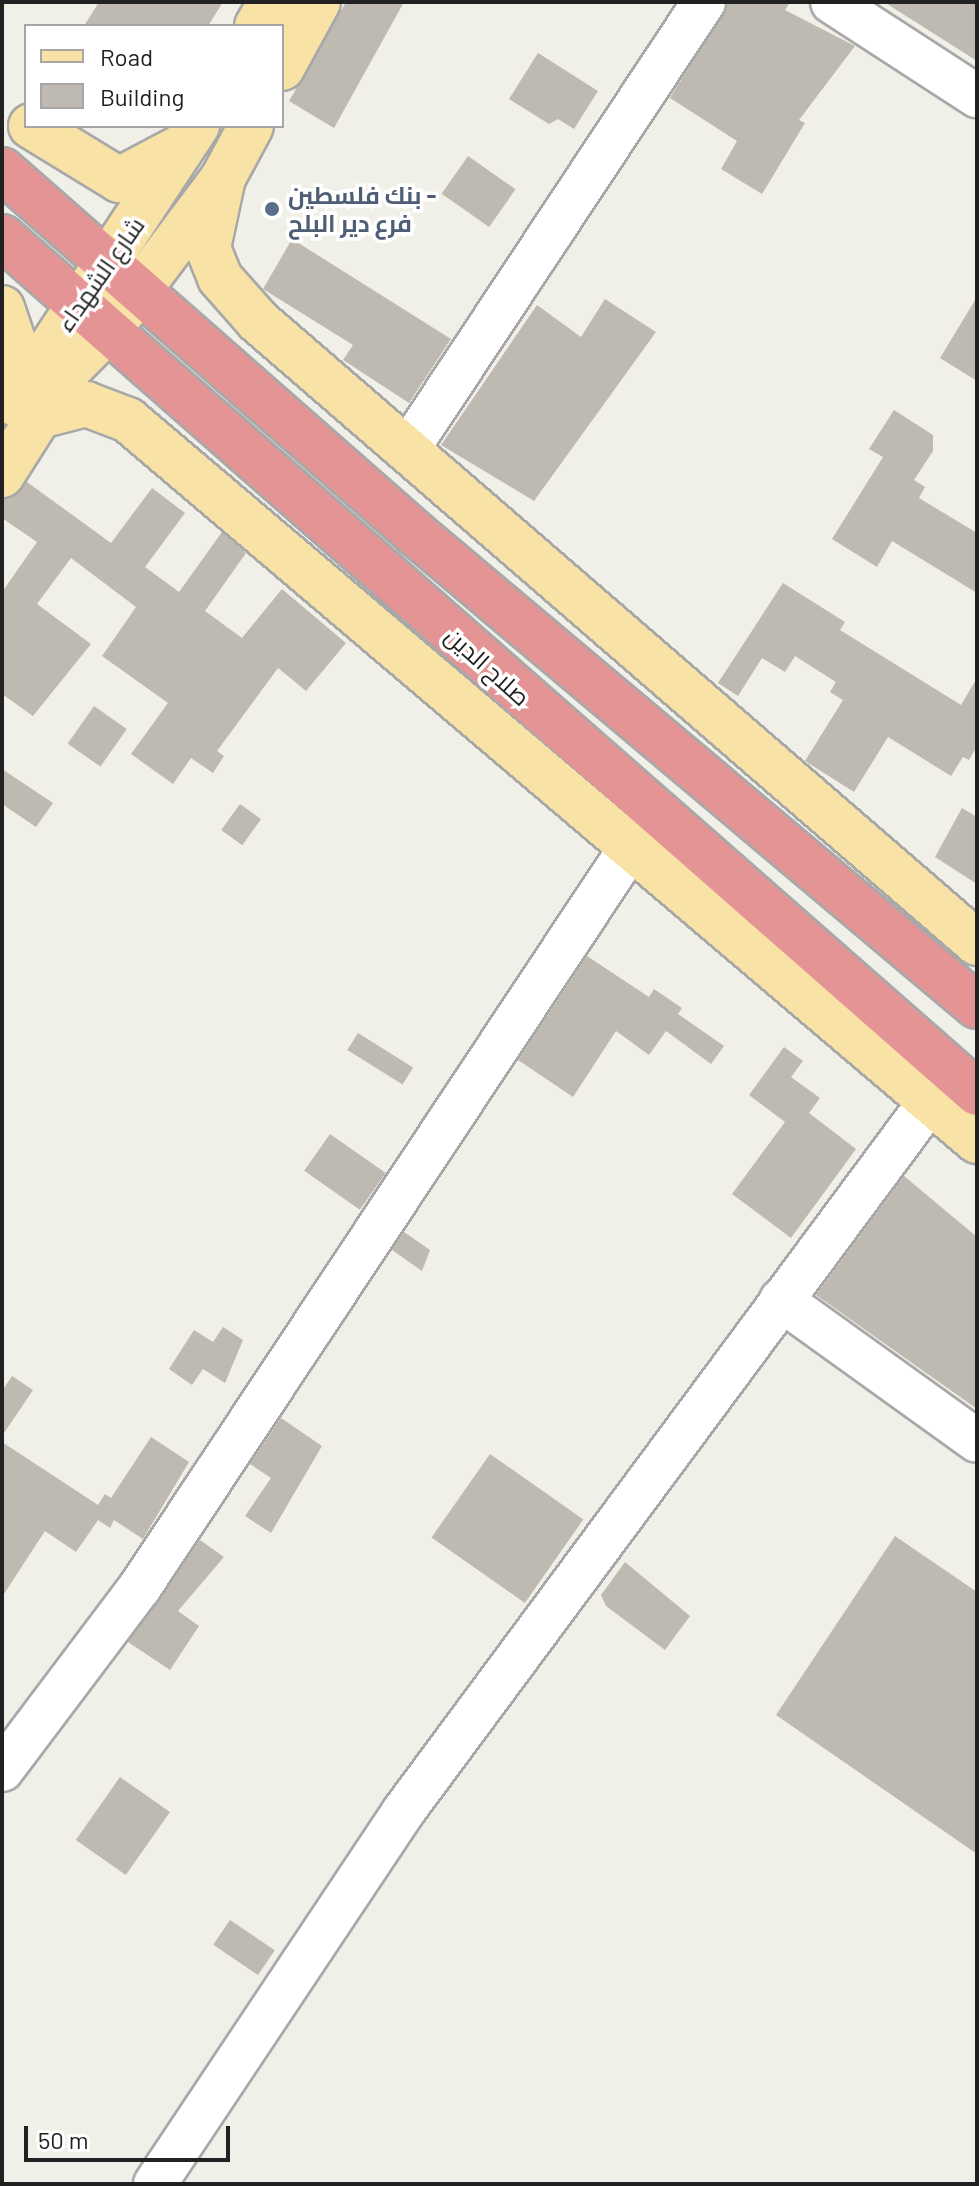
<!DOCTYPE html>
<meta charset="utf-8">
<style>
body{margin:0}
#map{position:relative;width:979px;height:2186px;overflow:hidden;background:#f1f0e8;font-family:Barlow,Cairo,sans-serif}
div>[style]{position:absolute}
.building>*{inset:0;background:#beb9b1;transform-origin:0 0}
.roads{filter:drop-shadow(2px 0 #a8a8a8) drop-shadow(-2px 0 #a8a8a8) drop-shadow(0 2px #a8a8a8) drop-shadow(0 -2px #a8a8a8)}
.minor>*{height:42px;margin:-21px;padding:0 21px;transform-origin:21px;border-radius:21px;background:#fff}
.major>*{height:44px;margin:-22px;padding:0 22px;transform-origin:22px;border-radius:22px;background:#f9e2a5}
.highway>*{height:44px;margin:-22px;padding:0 22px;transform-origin:22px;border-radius:22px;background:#e59496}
.dots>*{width:22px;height:22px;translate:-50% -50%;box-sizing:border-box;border:4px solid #fff;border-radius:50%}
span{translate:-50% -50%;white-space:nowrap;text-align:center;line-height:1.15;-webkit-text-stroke:7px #fff;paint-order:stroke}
.service-label{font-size:24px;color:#4e5e75;font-weight:700}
.left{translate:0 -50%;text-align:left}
.street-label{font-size:24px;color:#212121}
.frame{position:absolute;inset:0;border:4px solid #212121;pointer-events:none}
.legend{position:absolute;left:24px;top:24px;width:260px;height:104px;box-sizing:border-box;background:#fff;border:2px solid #a6a6a6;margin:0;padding:10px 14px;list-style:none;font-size:24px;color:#212121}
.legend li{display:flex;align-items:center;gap:16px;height:40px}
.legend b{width:40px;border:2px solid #a6a6a6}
.scale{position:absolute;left:24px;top:2126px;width:206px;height:36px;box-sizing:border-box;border:4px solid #212121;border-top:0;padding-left:10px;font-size:24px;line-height:28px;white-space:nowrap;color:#212121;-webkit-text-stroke:6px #fff;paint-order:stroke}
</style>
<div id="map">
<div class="building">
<div style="clip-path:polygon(99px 2px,223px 2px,208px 26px,84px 26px)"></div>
<div style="clip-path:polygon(346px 2px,404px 2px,334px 128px,289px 101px)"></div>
<div style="clip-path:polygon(729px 2px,790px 2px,785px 10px,855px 46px,799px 120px,805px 123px,762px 194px,721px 169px,737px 141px,670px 98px)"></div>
<div style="clip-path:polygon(884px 2px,977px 2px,977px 61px)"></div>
<div style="clip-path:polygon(538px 53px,598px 91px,574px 129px,558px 119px,549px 124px,509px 99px)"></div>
<div style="left:468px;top:156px;width:58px;height:46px;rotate:35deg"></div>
<div style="clip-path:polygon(292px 239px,451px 339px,409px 403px,343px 360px,353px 345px,263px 289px)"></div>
<div style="clip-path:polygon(977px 297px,977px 381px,940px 358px)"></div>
<div style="clip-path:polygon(605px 299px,656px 332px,534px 501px,441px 445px,537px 305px,581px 337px)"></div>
<div style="clip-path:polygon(894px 410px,933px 435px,933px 451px,914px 480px,925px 487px,919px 498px,977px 533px,977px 593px,892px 541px,877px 567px,832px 539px,883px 457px,869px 449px)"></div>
<div style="clip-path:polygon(27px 482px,111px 543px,152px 488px,185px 513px,145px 567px,179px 592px,222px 532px,246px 553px,205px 611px,242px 638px,282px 589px,346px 643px,306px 691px,278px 668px,217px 751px,224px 756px,213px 773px,191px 758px,173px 784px,131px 754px,168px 703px,102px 656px,136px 607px,71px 558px,37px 604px,91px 644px,33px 716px,2px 694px,2px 592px,37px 542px,2px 518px,2px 500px)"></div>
<div style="clip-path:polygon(783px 583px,845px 622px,840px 630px,961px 705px,977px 678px,977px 746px,969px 760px,963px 757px,951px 776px,888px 737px,854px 792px,805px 761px,843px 700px,830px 692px,836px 682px,795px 656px,785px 672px,762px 658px,738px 696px,718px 683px)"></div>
<div style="left:94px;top:706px;width:40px;height:46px;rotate:35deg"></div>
<div style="clip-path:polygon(2px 769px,53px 803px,36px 827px,2px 804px)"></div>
<div style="left:240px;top:804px;width:26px;height:32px;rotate:36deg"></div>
<div style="clip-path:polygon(962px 808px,977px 817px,977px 884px,935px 857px)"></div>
<div style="clip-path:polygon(587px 956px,649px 997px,654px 989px,682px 1008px,678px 1014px,724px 1046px,711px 1064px,666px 1031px,649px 1055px,616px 1031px,573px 1097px,518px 1060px)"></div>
<div style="left:358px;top:1033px;width:65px;height:20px;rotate:32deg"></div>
<div style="clip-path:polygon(784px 1047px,803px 1061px,791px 1077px,820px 1098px,809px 1113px,856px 1149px,791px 1238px,732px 1194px,785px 1122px,749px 1095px)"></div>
<div style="left:330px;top:1134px;width:68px;height:45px;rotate:35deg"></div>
<div style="clip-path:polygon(904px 1176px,977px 1237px,977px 1409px,816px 1295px)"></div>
<div style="clip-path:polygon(404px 1232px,430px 1250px,422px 1271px,392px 1250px)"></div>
<div style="clip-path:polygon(223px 1327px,243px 1340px,225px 1383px,203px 1369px,192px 1385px,169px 1369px,194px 1330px,213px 1342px)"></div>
<div style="clip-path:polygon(12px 1376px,33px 1390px,2px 1436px,2px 1391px)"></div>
<div style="clip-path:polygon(281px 1418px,322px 1446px,271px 1533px,245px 1516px,271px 1478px,250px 1464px)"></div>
<div style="clip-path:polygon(151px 1437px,189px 1462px,143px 1539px,114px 1520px,110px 1528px,98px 1520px,76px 1552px,45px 1531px,2px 1597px,2px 1442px,98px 1505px,105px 1494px,111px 1498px)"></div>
<div style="left:490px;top:1454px;width:114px;height:102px;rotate:35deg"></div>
<div style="clip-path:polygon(895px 1536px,977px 1592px,977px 1854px,776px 1715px)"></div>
<div style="clip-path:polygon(200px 1540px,224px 1557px,178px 1611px,199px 1626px,170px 1670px,128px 1642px)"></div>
<div style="clip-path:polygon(625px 1562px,690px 1616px,665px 1650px,606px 1606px,601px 1595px)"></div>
<div style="left:120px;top:1777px;width:61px;height:77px;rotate:35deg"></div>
<div style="left:230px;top:1920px;width:54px;height:30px;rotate:34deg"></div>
</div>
<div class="roads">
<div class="minor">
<div style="left:832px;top:2px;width:173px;rotate:33deg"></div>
<div style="left:408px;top:449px;width:536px;rotate:-56.49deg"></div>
<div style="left:781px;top:1300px;width:241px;rotate:35.7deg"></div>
<div style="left:2px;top:1770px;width:229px;rotate:-53deg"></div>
<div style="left:140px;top:1587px;width:887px;rotate:-56.45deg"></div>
<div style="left:630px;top:848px;width:35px;rotate:-24deg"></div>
<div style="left:155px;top:2184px;width:447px;rotate:-56.3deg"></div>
<div style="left:403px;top:1812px;width:919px;rotate:-53.45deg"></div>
</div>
<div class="major">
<div style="left:257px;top:26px;width:28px;rotate:-60deg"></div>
<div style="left:282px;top:68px;width:75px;rotate:-61.4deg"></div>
<div style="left:31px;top:126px;width:103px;rotate:31.5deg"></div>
<div style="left:119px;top:180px;width:70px;rotate:-28deg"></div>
<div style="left:223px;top:178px;width:72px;rotate:102.1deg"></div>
<div style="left:208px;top:248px;width:32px;rotate:68deg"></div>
<div style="left:220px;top:278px;width:57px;rotate:48.5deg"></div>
<div style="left:258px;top:321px;width:951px;rotate:40.86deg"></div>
<div style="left:2px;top:308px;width:40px;rotate:71.1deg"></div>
<div style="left:15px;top:346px;width:57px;rotate:91deg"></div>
<div style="left:22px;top:391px;width:318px;rotate:-56.6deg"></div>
<div style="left:40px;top:416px;width:48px;rotate:-14.6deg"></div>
<div style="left:86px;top:404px;width:45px;rotate:20.9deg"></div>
<div style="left:128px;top:420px;width:1114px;rotate:40.34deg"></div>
<div style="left:2px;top:475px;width:127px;rotate:-57.6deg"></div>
<div style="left:70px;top:368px;width:59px;rotate:-45deg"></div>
<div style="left:112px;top:326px;width:185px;rotate:-53.1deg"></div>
<div style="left:223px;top:178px;width:59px;rotate:-61.7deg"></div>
</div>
<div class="highway">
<div style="left:2px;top:170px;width:551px;rotate:41.32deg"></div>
<div style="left:416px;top:534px;width:733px;rotate:40.08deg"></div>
<div style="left:2px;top:237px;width:1297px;rotate:41.28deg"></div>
</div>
</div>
<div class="dots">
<div style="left:272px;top:209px;background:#5c6f8a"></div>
</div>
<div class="service-label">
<span class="left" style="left:288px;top:209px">بنك فلسطين -<br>فرع دير البلح</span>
</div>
<div class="street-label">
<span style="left:100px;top:274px;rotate:-55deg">شارع الشهداء</span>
<span style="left:488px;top:666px;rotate:42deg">صلاح الدين</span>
</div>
<div class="frame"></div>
<ul class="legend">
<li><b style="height:10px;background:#f9e2a5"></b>Road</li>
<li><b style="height:22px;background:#beb9b1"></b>Building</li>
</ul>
<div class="scale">50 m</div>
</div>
